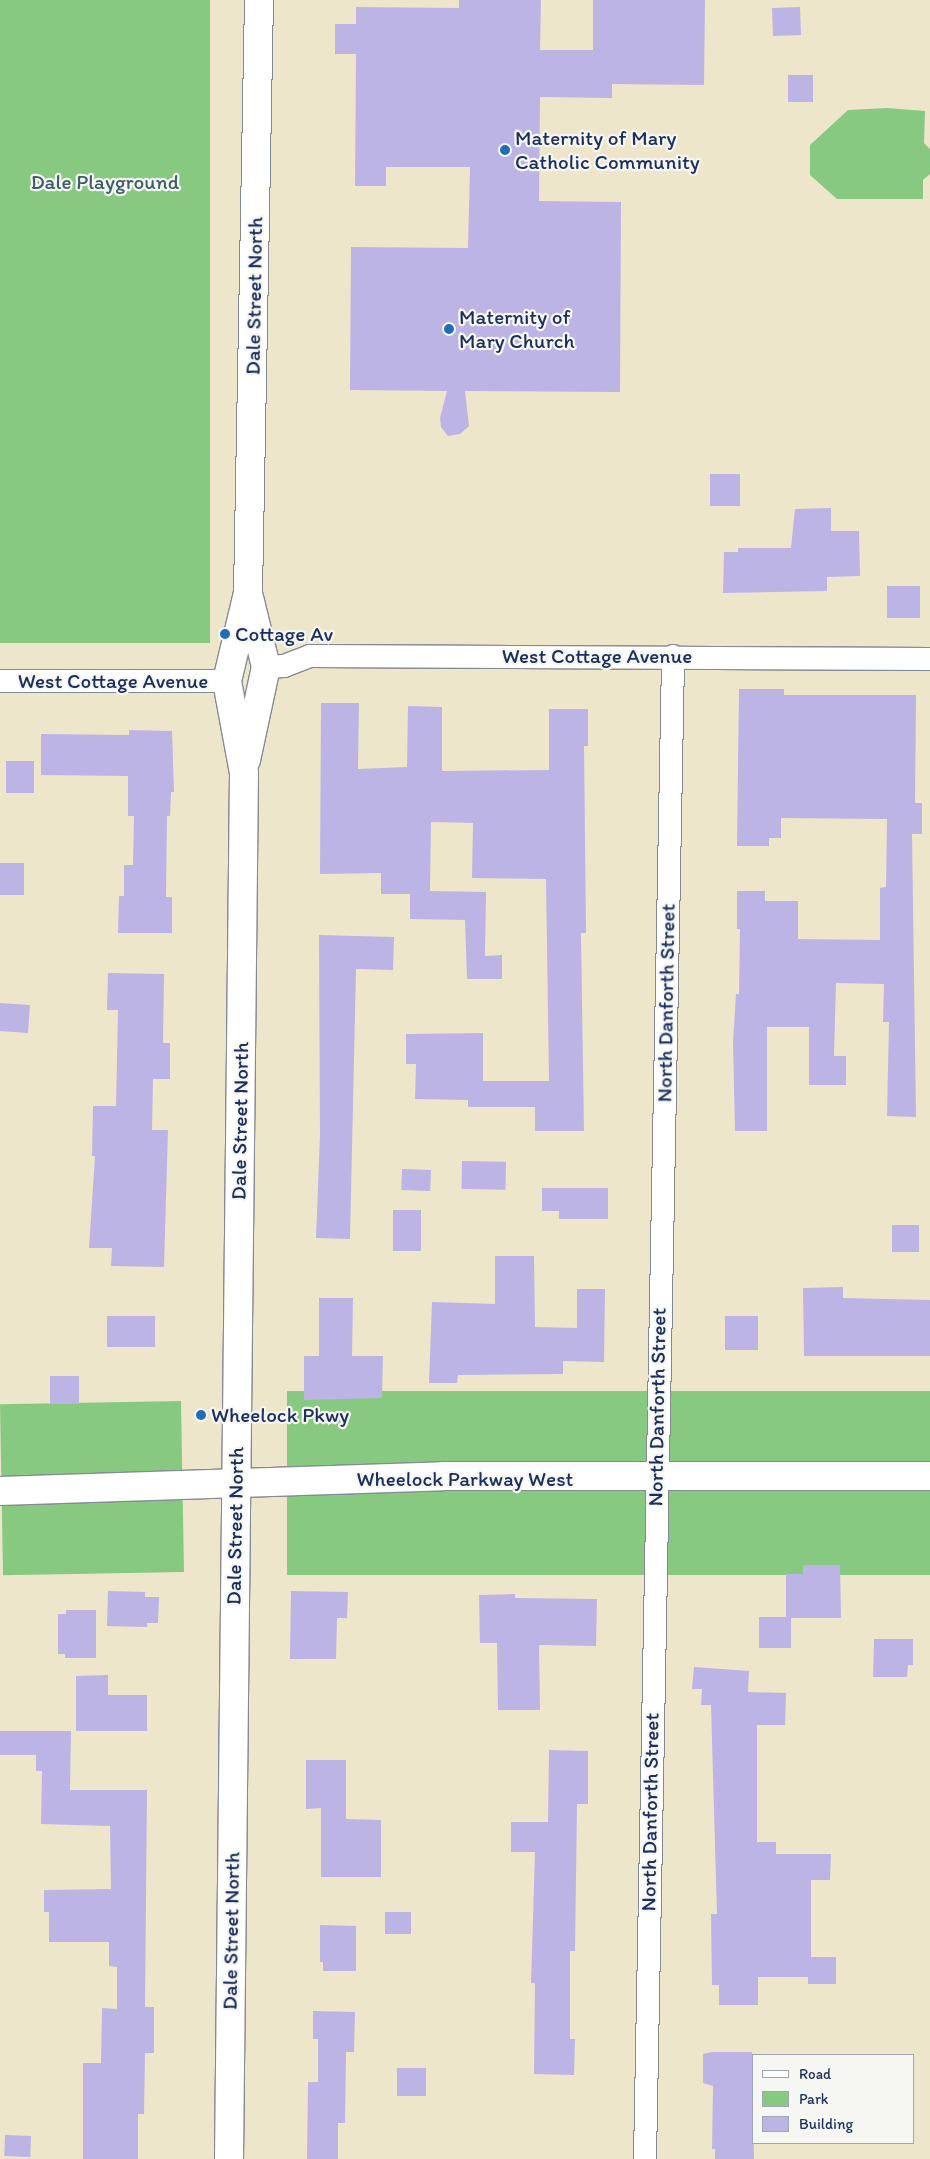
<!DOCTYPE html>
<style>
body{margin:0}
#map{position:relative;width:930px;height:2159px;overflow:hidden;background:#ede6cb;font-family:Itim,sans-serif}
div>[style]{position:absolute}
.green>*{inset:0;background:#88c981;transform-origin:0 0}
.building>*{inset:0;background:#bcb4e4;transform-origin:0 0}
.roads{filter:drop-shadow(1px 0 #848a94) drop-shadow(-1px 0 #848a94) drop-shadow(0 1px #848a94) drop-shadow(0 -1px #848a94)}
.minor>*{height:22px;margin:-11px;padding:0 11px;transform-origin:11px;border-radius:11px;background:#fff}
.tertiary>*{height:28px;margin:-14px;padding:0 14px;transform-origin:14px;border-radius:14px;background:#fff}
.secondary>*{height:28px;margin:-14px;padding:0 14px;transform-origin:14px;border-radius:14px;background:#fff}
.dots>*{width:14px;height:14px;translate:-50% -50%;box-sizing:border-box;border:2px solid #f6f6f2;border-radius:50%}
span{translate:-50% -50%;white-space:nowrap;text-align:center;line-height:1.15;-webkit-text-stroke:4.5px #f6f6f2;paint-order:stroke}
.poi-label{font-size:21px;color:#1b2f5e}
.left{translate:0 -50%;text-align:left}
.park-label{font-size:21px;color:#3c5d68}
.street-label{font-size:21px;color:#1b2f5e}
.legend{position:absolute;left:752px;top:2054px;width:162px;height:90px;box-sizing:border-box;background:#f6f6f2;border:1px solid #9ea6b7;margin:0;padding:6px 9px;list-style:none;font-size:15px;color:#1b2f5e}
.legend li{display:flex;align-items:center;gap:10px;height:25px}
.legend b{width:25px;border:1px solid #9ea6b7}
</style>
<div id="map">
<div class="green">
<div style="left:0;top:0;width:210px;height:643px"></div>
<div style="clip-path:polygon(887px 108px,925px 111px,924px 143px,930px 149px,930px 174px,923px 180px,923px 199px,837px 199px,810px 175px,810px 145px,848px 110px)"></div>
<div style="left:930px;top:1391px;width:184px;height:643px;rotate:90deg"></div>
<div style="left:181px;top:1401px;width:171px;height:181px;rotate:89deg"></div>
</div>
<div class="building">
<div style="clip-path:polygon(459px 0,541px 0,540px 50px,593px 50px,593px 0,705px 0,704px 85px,612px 84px,612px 98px,540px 97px,539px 201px,621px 202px,620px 392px,465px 391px,469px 426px,460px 434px,448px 436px,441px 427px,440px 418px,447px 391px,350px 390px,351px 247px,468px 248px,470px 167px,386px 167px,386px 186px,355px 186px,356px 54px,335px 54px,335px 24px,356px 24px,356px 7px,459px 8px)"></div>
<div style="left:800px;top:7px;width:28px;height:28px;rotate:88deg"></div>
<div style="left:788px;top:75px;width:25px;height:27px"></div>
<div style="left:710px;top:474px;width:30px;height:32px"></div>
<div style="clip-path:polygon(831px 508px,831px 531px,859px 531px,860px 576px,827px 577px,827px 591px,723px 593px,724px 552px,738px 552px,738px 548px,791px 548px,795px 509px)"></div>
<div style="left:887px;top:586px;width:33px;height:32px"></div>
<div style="clip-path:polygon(739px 689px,784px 689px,784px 695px,916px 695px,915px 803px,922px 803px,922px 834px,912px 834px,916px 1117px,887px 1116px,889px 1022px,883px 1022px,884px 984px,836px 983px,834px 1056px,846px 1056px,846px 1085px,809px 1085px,809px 1027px,767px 1027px,767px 1131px,735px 1131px,733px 1042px,736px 994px,739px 994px,740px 929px,737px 929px,737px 891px,765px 891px,765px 901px,798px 901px,798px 939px,880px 940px,880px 888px,886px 887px,887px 819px,781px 818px,781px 838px,769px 838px,769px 846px,737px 846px)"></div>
<div style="clip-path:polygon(321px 703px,359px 703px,358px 769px,407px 767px,408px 706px,442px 707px,442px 771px,549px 770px,549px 709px,588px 709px,588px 746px,584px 746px,586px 933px,581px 933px,584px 1131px,535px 1131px,535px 1107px,468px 1107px,468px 1100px,415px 1099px,416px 1064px,406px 1064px,406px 1034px,483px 1033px,483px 1081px,549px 1081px,546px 879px,472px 878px,473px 823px,431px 822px,430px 891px,486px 892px,485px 956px,502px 955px,502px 979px,467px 979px,465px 920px,410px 919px,410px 894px,381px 894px,381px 873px,320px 874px)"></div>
<div style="clip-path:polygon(129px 730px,172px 731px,174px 792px,171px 792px,170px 816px,167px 816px,166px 897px,172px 897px,172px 933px,118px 933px,119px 896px,124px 896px,124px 865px,133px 865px,134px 816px,128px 816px,128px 776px,41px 775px,41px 734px,129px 735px)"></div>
<div style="left:6px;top:761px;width:28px;height:32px"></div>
<div style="left:0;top:863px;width:24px;height:32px"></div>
<div style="clip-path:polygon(319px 935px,394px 937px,393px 970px,356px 969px,350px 1239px,316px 1238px,320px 1135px)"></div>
<div style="clip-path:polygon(108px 973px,164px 974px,163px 1043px,170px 1043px,170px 1079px,153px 1079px,152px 1130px,168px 1130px,164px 1267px,111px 1266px,112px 1248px,89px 1248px,95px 1156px,92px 1156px,93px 1106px,116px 1106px,118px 1010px,107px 1010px)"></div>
<div style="left:0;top:1003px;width:30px;height:28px;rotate:4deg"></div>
<div style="left:462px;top:1161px;width:44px;height:28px;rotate:1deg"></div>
<div style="left:402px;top:1169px;width:29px;height:21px;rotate:2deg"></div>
<div style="clip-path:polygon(542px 1188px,608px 1188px,608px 1219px,559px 1219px,559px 1211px,542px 1211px)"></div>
<div style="left:393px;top:1210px;width:28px;height:41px"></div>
<div style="left:892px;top:1225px;width:27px;height:27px"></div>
<div style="clip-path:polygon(495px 1256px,534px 1256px,535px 1327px,577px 1328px,577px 1289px,605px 1289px,604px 1362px,563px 1361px,563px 1374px,458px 1375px,457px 1383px,429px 1383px,432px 1302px,495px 1304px)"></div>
<div style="clip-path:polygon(843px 1287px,843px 1298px,930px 1300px,930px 1356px,804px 1356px,803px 1288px)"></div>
<div style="clip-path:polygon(319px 1298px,353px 1298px,352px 1356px,383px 1356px,382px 1398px,304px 1400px,304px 1356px,319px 1356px)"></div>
<div style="left:155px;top:1316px;width:31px;height:48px;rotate:90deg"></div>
<div style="left:725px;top:1316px;width:33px;height:34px"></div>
<div style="left:50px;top:1376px;width:29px;height:28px"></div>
<div style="clip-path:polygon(840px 1565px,841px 1618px,791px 1618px,791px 1648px,759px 1648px,759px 1617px,786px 1617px,786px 1574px,803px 1574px,803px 1566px,808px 1565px)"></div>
<div style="clip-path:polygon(108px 1591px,145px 1592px,145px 1597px,159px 1597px,158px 1623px,147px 1623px,147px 1627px,107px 1626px)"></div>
<div style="clip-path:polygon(291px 1591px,348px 1592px,347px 1618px,337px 1618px,336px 1659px,290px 1659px)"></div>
<div style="clip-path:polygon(515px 1594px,515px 1598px,597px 1599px,596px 1646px,539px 1645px,540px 1710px,498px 1710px,497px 1643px,480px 1643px,479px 1595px)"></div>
<div style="clip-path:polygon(66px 1610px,96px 1610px,96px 1658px,65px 1658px,65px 1654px,58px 1654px,58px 1614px,66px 1614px)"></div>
<div style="clip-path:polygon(874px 1639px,913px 1639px,913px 1665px,908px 1665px,907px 1677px,873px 1677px)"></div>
<div style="clip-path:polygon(694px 1667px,749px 1671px,748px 1692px,786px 1693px,785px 1725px,757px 1725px,757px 1842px,776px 1842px,776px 1854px,831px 1854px,830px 1880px,811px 1880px,811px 1957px,836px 1957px,836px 1984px,808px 1984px,808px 1977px,758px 1977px,758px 2005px,719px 2005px,719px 1985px,712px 1985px,711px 1914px,717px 1914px,711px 1705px,701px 1705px,702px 1689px,692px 1689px)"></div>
<div style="clip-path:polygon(108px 1675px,108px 1695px,147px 1695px,147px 1731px,76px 1731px,76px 1676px)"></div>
<div style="clip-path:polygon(0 1731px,71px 1731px,70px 1790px,147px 1790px,145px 2007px,154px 2007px,154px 2053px,145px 2053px,144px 2114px,138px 2114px,138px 2159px,83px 2159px,83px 2063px,101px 2063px,102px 2008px,117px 2009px,117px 1967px,109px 1966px,109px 1942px,49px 1942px,49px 1912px,44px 1912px,44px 1890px,111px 1889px,110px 1826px,41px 1824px,42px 1771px,36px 1771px,36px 1755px,0 1755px)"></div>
<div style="clip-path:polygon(549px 1750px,588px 1751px,588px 1804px,577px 1804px,575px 1951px,570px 1951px,570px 2039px,575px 2039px,574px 2075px,534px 2074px,535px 1983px,531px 1983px,535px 1852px,511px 1852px,511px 1822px,548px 1822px)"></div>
<div style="clip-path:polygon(306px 1760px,346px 1760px,346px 1819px,381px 1820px,381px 1877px,321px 1877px,321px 1808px,306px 1809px)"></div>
<div style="left:385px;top:1912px;width:26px;height:22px"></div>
<div style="clip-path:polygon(320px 1925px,356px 1926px,356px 1971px,323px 1971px,323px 1962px,320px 1962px)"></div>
<div style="clip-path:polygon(313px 2011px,355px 2012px,354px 2052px,346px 2052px,345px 2123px,338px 2123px,338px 2159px,307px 2159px,308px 2082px,318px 2082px,318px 2039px,313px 2039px)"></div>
<div style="clip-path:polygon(712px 2052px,752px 2052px,754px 2159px,715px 2159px,715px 2149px,712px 2149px,713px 2086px,703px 2083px,703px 2054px)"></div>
<div style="left:397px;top:2068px;width:29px;height:28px"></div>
<div style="left:5px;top:2135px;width:26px;height:21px;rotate:2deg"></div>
</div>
<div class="roads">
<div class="minor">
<div style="left:266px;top:667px;width:18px;rotate:-3deg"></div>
<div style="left:284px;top:666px;width:28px;rotate:-21deg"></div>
<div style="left:310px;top:656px;width:620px;rotate:0.28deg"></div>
<div style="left:0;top:681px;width:227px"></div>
<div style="left:645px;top:2159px;width:1503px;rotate:-88.93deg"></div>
</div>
<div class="tertiary">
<div style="left:0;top:1491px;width:444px;rotate:-1.9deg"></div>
<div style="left:444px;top:1476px;width:486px"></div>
</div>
<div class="secondary">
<div style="left:246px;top:760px;width:95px;rotate:-77.9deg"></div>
<div style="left:266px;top:667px;width:72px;rotate:-103.7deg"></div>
<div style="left:229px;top:2159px;width:1386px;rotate:-89.38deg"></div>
<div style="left:244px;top:773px;width:94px;rotate:-100.5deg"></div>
<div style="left:227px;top:681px;width:90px;rotate:-76.6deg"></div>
<div style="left:248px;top:593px;width:593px;rotate:-88.94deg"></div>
</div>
</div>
<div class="dots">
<div style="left:505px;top:150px;background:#1f6fb2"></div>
<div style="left:449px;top:329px;background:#1f6fb2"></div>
<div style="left:225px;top:634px;background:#1f6fb2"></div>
<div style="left:201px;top:1415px;background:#1f6fb2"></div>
</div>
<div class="poi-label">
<span class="left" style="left:515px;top:150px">Maternity of Mary<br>Catholic Community</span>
<span class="left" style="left:459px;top:329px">Maternity of<br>Mary Church</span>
<span class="left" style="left:235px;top:634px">Cottage Av</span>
<span class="left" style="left:211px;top:1415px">Wheelock Pkwy</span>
</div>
<div class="park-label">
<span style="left:105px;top:182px">Dale Playground</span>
</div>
<div class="street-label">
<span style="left:254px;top:296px;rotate:-89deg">Dale Street North</span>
<span style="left:597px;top:656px">West Cottage Avenue</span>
<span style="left:113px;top:681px">West Cottage Avenue</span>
<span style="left:666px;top:1003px;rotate:-89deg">North Danforth Street</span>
<span style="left:240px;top:1121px;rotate:-89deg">Dale Street North</span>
<span style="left:657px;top:1407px;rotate:-89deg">North Danforth Street</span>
<span style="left:465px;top:1479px">Wheelock Parkway West</span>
<span style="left:235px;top:1526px;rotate:-89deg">Dale Street North</span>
<span style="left:650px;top:1812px;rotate:-89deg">North Danforth Street</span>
<span style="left:231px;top:1931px;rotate:-89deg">Dale Street North</span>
</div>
<ul class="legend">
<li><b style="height:6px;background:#fff"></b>Road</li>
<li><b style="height:14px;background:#88c981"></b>Park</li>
<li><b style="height:14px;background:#bcb4e4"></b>Building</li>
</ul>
</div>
